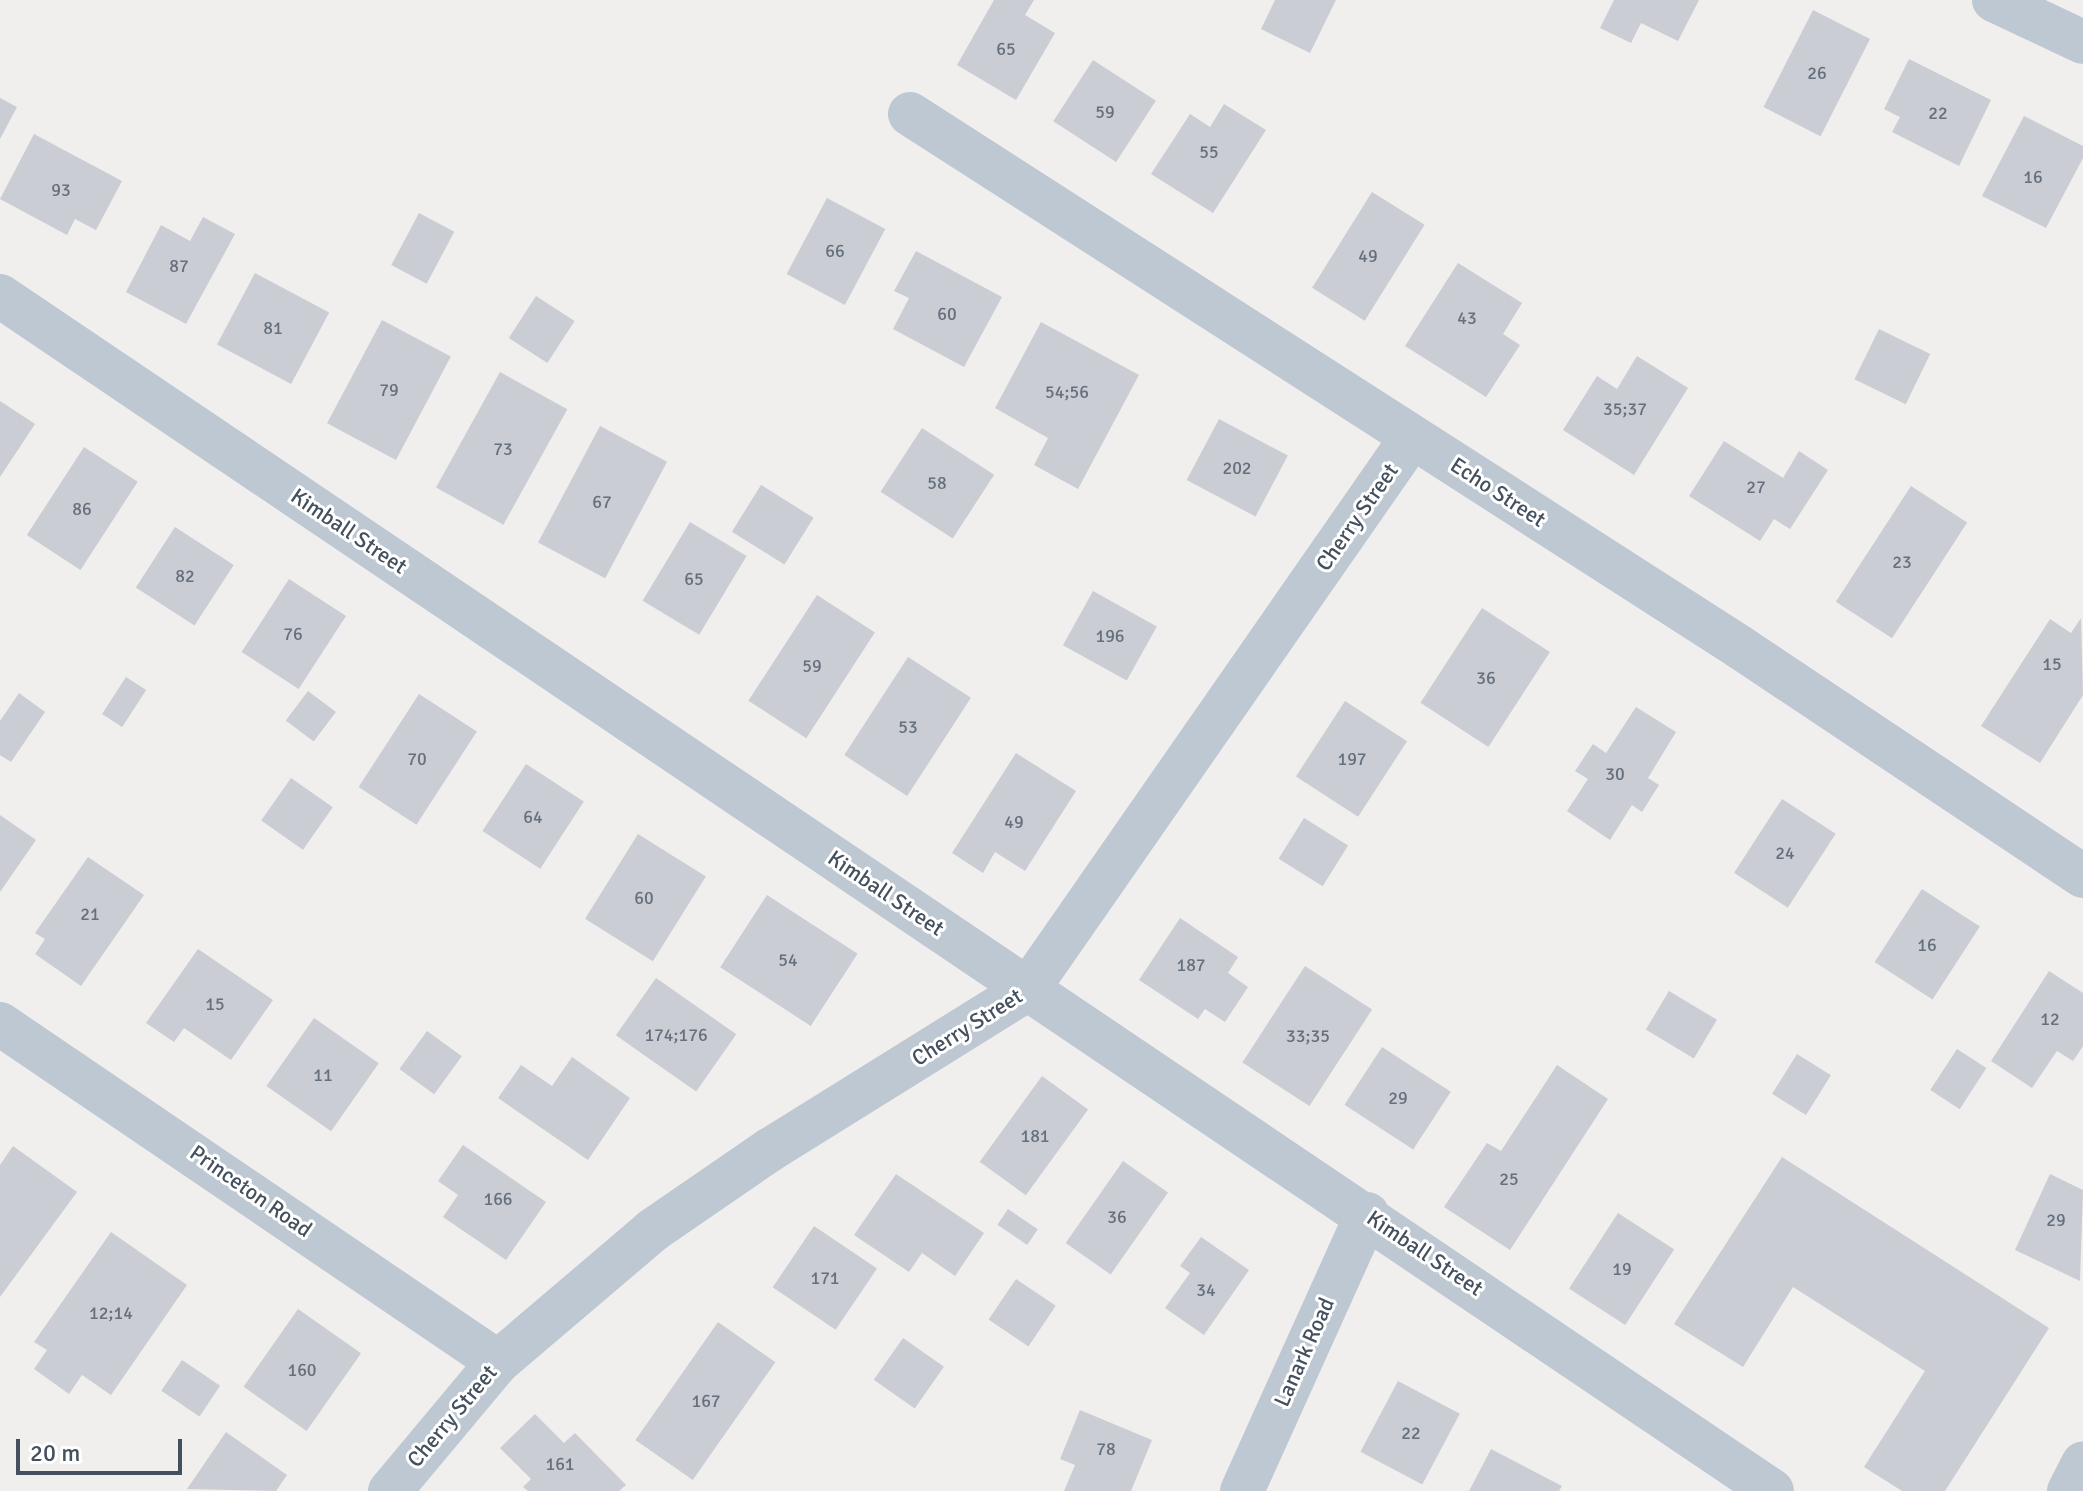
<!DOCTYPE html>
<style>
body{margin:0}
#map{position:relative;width:2083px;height:1491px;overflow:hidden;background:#f1eeee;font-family:Signika,sans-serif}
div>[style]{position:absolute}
.building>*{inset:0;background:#cacdd4;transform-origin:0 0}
.minor>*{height:44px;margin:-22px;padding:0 22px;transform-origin:22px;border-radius:22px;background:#bdc8d2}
.tertiary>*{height:44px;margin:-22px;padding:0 22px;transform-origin:22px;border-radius:22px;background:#bdc8d2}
span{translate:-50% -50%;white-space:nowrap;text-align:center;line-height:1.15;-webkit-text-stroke:6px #fff;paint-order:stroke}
.number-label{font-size:18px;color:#666f7c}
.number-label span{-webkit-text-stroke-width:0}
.street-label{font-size:22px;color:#44505e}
.scale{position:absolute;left:16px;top:1439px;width:166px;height:36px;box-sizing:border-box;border:4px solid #44505e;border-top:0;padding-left:10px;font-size:24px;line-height:28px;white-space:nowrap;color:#44505e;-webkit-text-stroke:6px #fff;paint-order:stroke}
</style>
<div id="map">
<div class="building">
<div style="clip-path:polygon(994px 0,1034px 0,1025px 15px,1055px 33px,1016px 100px,957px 65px)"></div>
<div style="clip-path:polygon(1275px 0,1336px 0,1310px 53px,1261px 29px)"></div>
<div style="clip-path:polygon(1614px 0,1699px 0,1678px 41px,1641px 23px,1631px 43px,1600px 28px)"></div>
<div style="left:1813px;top:10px;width:64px;height:109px;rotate:27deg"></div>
<div style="clip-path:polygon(1909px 59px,1991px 100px,1959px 166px,1892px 132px,1900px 117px,1884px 109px)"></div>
<div style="left:1093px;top:60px;width:75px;height:73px;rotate:33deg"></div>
<div style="clip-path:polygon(0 98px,17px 107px,0 139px)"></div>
<div style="clip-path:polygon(1224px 104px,1266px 130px,1213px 213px,1151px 174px,1190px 114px,1210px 127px)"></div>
<div style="clip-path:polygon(2024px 116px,2083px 146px,2083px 158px,2046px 228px,1982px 196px)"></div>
<div style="clip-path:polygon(34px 134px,122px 181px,96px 230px,75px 219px,67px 235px,0 199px)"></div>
<div style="left:1372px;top:192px;width:62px;height:113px;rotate:32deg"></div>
<div style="left:827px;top:198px;width:66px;height:86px;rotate:28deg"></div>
<div style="left:419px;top:213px;width:40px;height:59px;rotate:28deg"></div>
<div style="clip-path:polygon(203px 217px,235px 234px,186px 324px,126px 292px,161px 225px,190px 241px)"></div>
<div style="clip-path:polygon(916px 251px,1002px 297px,964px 367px,893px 329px,909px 298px,894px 291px)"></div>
<div style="clip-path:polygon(1458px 263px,1522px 303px,1503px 334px,1520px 345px,1486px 397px,1405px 346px)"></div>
<div style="left:255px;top:273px;width:84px;height:81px;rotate:28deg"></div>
<div style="left:536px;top:296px;width:46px;height:50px;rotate:33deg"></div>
<div style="left:382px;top:320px;width:78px;height:117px;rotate:28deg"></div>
<div style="clip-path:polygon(1041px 322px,1139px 375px,1078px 489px,1034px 465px,1048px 438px,995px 408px)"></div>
<div style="left:1879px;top:329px;width:57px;height:56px;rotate:26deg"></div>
<div style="clip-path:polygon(1637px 356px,1688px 388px,1634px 475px,1563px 430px,1597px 376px,1617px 389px)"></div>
<div style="left:500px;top:372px;width:77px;height:132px;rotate:29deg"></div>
<div style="clip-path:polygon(0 401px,35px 424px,0 477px)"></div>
<div style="left:1219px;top:419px;width:78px;height:69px;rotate:28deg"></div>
<div style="left:600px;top:426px;width:76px;height:132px;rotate:28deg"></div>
<div style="left:922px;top:428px;width:86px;height:76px;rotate:33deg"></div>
<div style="clip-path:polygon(1724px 441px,1783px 478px,1799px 451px,1828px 470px,1790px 529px,1774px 519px,1760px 541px,1689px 496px)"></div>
<div style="left:84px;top:447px;width:64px;height:105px;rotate:33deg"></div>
<div style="left:761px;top:485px;width:62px;height:55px;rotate:32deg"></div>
<div style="left:1911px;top:486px;width:67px;height:138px;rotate:33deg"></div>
<div style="left:690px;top:522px;width:66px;height:92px;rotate:31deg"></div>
<div style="left:175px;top:527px;width:70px;height:72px;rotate:33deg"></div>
<div style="left:289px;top:579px;width:68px;height:87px;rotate:33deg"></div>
<div style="left:1093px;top:591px;width:73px;height:62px;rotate:29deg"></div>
<div style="left:817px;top:595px;width:69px;height:126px;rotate:33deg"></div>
<div style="left:1482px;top:608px;width:81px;height:113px;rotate:33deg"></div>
<div style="clip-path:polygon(2081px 618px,2083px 695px,2040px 763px,1981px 726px,2050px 619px,2071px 633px)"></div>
<div style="left:908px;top:657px;width:75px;height:117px;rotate:33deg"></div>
<div style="left:126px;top:677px;width:24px;height:44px;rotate:33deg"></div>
<div style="left:308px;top:691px;width:35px;height:37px;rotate:37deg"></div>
<div style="clip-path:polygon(19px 693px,45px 712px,11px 762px,0 755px,0 721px)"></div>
<div style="left:419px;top:694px;width:69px;height:111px;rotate:33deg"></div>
<div style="left:1345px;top:701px;width:74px;height:90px;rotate:33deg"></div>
<div style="clip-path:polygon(1636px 707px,1676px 732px,1648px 778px,1659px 785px,1642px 812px,1632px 805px,1610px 840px,1567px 811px,1588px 779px,1575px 771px,1593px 744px,1606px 753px)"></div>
<div style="clip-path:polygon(1016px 753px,1076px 791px,1025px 871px,995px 852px,983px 873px,952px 853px)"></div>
<div style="left:526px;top:764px;width:69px;height:80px;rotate:33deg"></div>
<div style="left:291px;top:778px;width:51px;height:52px;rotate:35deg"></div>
<div style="left:1782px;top:799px;width:64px;height:88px;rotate:33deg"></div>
<div style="clip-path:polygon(0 815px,36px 840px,0 892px)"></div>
<div style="left:1304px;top:818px;width:52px;height:48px;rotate:32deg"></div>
<div style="left:638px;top:834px;width:80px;height:100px;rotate:32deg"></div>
<div style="clip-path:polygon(88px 857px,144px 895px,81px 986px,35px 954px,45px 939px,35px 933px)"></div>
<div style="left:1922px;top:889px;width:69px;height:87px;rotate:33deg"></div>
<div style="left:767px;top:895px;width:108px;height:86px;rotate:33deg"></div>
<div style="clip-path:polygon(1180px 918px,1238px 957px,1228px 973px,1248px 987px,1225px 1022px,1205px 1009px,1198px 1019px,1139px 980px)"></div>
<div style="clip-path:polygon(198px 949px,273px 1000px,231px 1060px,184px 1028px,174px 1042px,146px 1023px)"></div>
<div style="left:1305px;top:966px;width:80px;height:115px;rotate:33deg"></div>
<div style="clip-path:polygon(2049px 971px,2083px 993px,2083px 1046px,2073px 1061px,2057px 1051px,2032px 1088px,1991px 1061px)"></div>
<div style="left:656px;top:978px;width:98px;height:70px;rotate:35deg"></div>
<div style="left:1669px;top:991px;width:56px;height:45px;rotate:31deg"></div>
<div style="left:314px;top:1018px;width:79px;height:83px;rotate:35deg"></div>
<div style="left:427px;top:1031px;width:43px;height:47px;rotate:36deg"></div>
<div style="left:1382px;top:1047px;width:82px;height:69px;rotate:33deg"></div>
<div style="left:1957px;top:1049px;width:35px;height:49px;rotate:33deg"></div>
<div style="left:1797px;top:1054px;width:40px;height:47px;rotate:32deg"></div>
<div style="clip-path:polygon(572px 1057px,630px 1098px,588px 1160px,498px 1098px,521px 1065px,552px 1086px)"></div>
<div style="clip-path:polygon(1557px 1065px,1608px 1099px,1510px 1250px,1444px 1207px,1487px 1143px,1501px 1151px)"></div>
<div style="left:1042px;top:1076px;width:57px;height:106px;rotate:36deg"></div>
<div style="clip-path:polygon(463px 1145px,546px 1202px,506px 1260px,443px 1217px,458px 1195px,438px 1181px)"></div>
<div style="clip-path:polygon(13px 1146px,77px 1192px,0 1297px,0 1165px)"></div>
<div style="clip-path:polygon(1782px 1157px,2049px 1328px,1945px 1491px,1902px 1491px,1864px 1467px,1925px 1371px,1793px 1287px,1743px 1367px,1674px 1324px)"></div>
<div style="left:1123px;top:1161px;width:55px;height:100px;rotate:35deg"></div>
<div style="clip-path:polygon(896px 1174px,984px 1233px,955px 1276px,922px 1253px,909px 1272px,854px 1235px)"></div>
<div style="clip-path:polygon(2050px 1174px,2083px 1190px,2080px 1281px,2015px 1250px)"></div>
<div style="left:1008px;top:1209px;width:36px;height:19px;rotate:34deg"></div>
<div style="left:1618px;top:1213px;width:67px;height:90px;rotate:33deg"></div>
<div style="left:814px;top:1226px;width:76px;height:74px;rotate:34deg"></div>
<div style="clip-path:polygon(111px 1232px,187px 1285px,111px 1395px,82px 1375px,69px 1394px,34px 1369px,47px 1350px,34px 1342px)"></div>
<div style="clip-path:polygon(1201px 1237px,1249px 1270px,1204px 1335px,1165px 1308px,1190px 1273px,1180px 1266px)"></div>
<div style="left:1016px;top:1279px;width:48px;height:49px;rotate:34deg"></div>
<div style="left:298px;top:1309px;width:77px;height:95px;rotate:35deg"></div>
<div style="left:718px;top:1322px;width:70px;height:144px;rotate:35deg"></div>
<div style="left:903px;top:1338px;width:50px;height:51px;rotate:35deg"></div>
<div style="left:182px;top:1360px;width:46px;height:37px;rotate:34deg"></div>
<div style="left:1398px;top:1381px;width:70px;height:80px;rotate:28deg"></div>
<div style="clip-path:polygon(1080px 1410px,1152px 1440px,1131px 1491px,1064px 1491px,1075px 1465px,1060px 1459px)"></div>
<div style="clip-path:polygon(535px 1414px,564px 1443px,575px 1433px,626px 1485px,619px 1491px,528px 1491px,523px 1487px,531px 1479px,500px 1448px)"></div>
<div style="clip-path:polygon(226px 1432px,287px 1475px,276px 1491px,187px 1489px)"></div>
<div style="clip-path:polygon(1491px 1449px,1562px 1486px,1559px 1491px,1469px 1491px)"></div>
</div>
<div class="minor">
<div style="left:1994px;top:0;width:98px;rotate:25.3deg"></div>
<div style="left:910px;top:114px;width:988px;rotate:32.72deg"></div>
<div style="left:1741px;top:648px;width:411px;rotate:33.7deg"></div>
<div style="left:0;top:296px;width:2137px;rotate:33.99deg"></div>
<div style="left:0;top:1024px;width:602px;rotate:34.17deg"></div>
<div style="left:390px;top:1491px;width:168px;rotate:-50.1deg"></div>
<div style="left:498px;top:1362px;width:204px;rotate:-40.4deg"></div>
<div style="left:653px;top:1230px;width:143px;rotate:-34.5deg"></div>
<div style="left:771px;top:1149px;width:303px;rotate:-31.9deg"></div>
<div style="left:1028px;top:989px;width:672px;rotate:-55.18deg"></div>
<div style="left:1242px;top:1491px;width:304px;rotate:-65.7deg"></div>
</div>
<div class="tertiary">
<div style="left:2069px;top:1491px;width:31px;rotate:-63deg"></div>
</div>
<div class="number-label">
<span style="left:1006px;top:49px">65</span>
<span style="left:1817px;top:73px">26</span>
<span style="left:1105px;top:112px">59</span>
<span style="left:1938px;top:113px">22</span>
<span style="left:1209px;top:152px">55</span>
<span style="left:2033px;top:177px">16</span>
<span style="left:61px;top:190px">93</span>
<span style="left:835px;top:251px">66</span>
<span style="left:1368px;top:256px">49</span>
<span style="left:179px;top:266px">87</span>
<span style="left:947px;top:314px">60</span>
<span style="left:1467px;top:318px">43</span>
<span style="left:273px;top:328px">81</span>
<span style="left:389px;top:390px">79</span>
<span style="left:1067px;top:392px">54;56</span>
<span style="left:1625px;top:409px">35;37</span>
<span style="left:503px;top:449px">73</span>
<span style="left:1237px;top:468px">202</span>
<span style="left:937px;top:483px">58</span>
<span style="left:1756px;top:487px">27</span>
<span style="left:602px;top:502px">67</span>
<span style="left:82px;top:509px">86</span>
<span style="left:1902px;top:562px">23</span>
<span style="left:185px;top:576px">82</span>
<span style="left:694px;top:579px">65</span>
<span style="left:293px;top:634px">76</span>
<span style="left:1110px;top:636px">196</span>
<span style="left:2052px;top:664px">15</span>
<span style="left:812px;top:666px">59</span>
<span style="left:1486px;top:678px">36</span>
<span style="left:908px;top:727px">53</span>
<span style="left:417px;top:759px">70</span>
<span style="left:1352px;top:759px">197</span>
<span style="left:1615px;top:774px">30</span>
<span style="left:533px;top:817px">64</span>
<span style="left:1014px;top:822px">49</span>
<span style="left:1785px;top:853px">24</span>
<span style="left:644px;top:898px">60</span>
<span style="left:90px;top:914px">21</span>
<span style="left:1927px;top:945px">16</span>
<span style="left:788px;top:960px">54</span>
<span style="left:1191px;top:965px">187</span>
<span style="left:215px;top:1004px">15</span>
<span style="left:2050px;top:1019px">12</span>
<span style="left:676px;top:1035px">174;176</span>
<span style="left:1308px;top:1036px">33;35</span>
<span style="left:323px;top:1075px">11</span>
<span style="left:1398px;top:1098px">29</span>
<span style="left:1035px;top:1136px">181</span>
<span style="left:1509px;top:1179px">25</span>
<span style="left:498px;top:1199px">166</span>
<span style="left:1117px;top:1217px">36</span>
<span style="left:2056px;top:1220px">29</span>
<span style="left:1622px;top:1269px">19</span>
<span style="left:825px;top:1278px">171</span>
<span style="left:1206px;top:1290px">34</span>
<span style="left:111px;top:1313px">12;14</span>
<span style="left:302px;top:1370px">160</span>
<span style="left:706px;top:1401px">167</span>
<span style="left:1411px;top:1433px">22</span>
<span style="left:1106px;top:1449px">78</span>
<span style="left:560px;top:1464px">161</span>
</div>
<div class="street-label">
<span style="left:1498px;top:492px;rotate:33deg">Echo Street</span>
<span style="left:1357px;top:517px;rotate:-55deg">Cherry Street</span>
<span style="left:349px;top:531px;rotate:34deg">Kimball Street</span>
<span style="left:886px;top:893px;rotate:34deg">Kimball Street</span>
<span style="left:967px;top:1027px;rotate:-32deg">Cherry Street</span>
<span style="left:251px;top:1191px;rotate:35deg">Princeton Road</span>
<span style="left:1425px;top:1253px;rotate:34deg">Kimball Street</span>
<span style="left:1304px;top:1352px;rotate:-66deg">Lanark Road</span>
<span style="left:452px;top:1416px;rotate:-50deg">Cherry Street</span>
</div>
<div class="scale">20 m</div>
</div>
